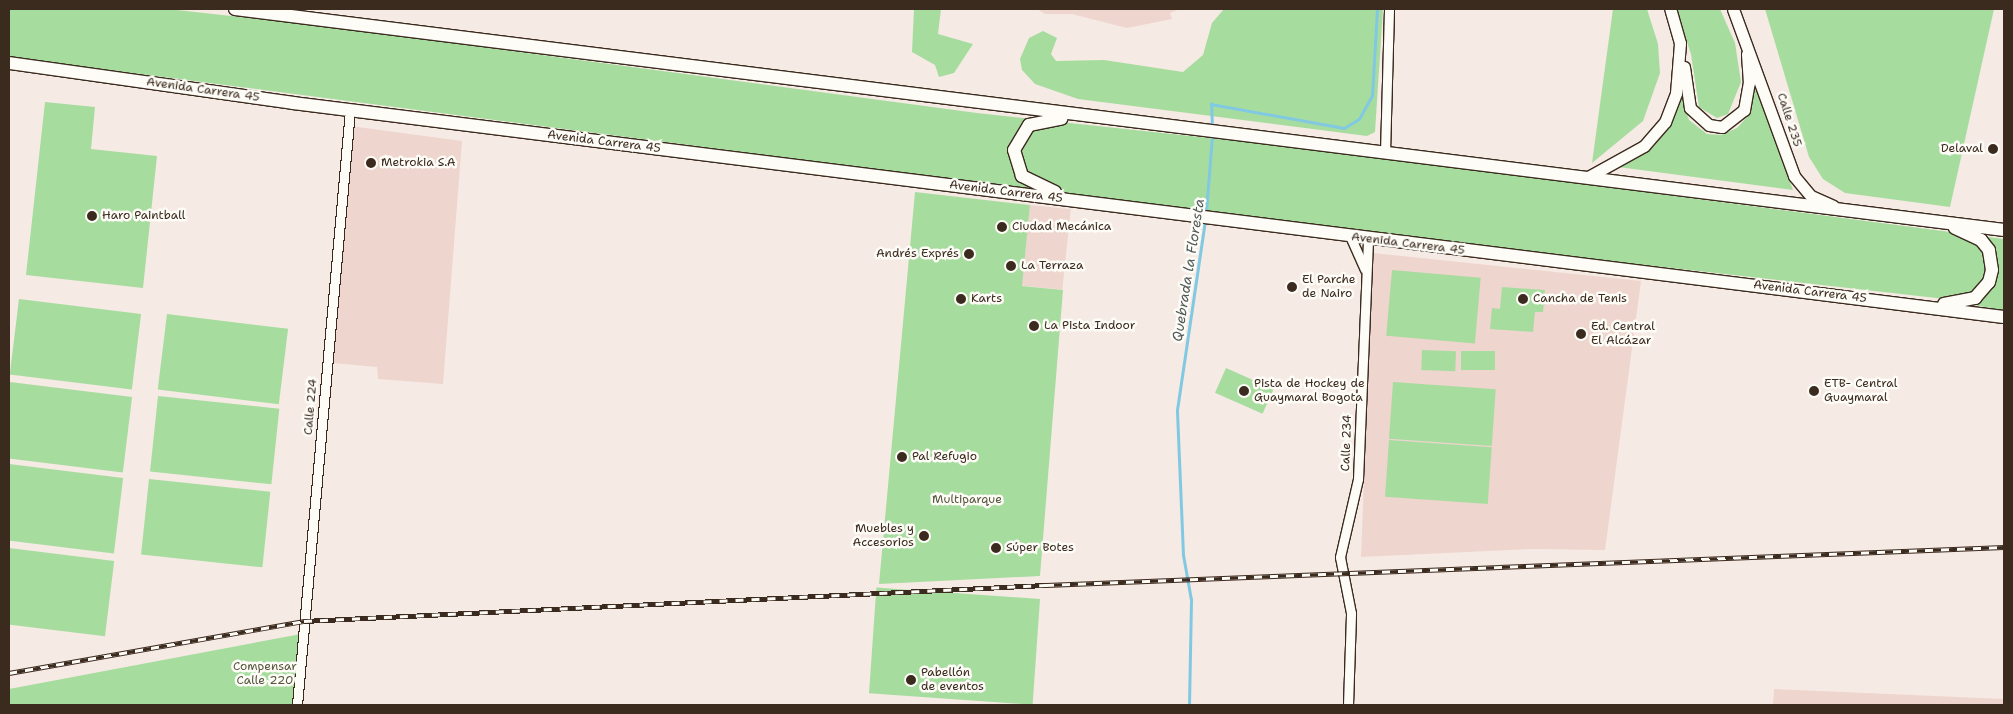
<!DOCTYPE html>
<meta charset="utf-8">
<style>
body{margin:0}
#map{position:relative;width:2013px;height:714px;overflow:hidden;background:#f6eae4;font-family:"Shantell Sans",sans-serif}
div>[style]{position:absolute}
.built>*{inset:0;background:#eed5cd;transform-origin:0 0}
.green>*{inset:0;background:#a7dc9f;transform-origin:0 0}
.stream>*{height:2.5px;margin:-1.25px;padding:0 1.25px;transform-origin:1.25px;border-radius:1.25px;background:#81c9e2}
.roads{filter:drop-shadow(1px 0 #3b2a1e) drop-shadow(-1px 0 #3b2a1e) drop-shadow(0 1px #3b2a1e) drop-shadow(0 -1px #3b2a1e)}
.minor>*{height:9px;margin:-4.5px;padding:0 4.5px;transform-origin:4.5px;border-radius:4.5px;background:#fdfcf7}
.major>*{height:11px;margin:-5.5px;padding:0 5.5px;transform-origin:5.5px;border-radius:5.5px;background:#fdfcf7}
.highway>*{height:12px;margin:-6px;padding:0 6px;transform-origin:6px;border-radius:6px;background:#fdfcf7}
.rail>*{height:4.5px;margin-top:-2.25px;transform-origin:0;background:repeating-linear-gradient(90deg,#fdfcf7 0 8px,#3b2a1e 0 16px);box-sizing:border-box;border-block:1px solid #3b2a1e}
.dots>*{width:14px;height:14px;translate:-50% -50%;box-sizing:border-box;border:2px solid #fdfcf7;border-radius:50%}
span{translate:-50% -50%;white-space:nowrap;text-align:center;line-height:1.15;-webkit-text-stroke:5px #fdfcf7;paint-order:stroke}
.street-label{font-size:12px;color:#3b2a1e}
.poi-label{font-size:12px;color:#3b2a1e}
.right{translate:-100% -50%;text-align:right}
.left{translate:0 -50%;text-align:left}
.park-label{font-size:12px;color:#56563e}
.water-label{font-size:14px;color:#505a59;font-style:italic}
.frame{position:absolute;inset:0;border:10px solid #3b2a1e;pointer-events:none}
</style>
<div id="map">
<div class="built">
<div style="clip-path:polygon(1037px 9px,1180px 9px,1170px 13px,1172px 19px,1127px 28px,1072px 14px,1045px 14px)"></div>
<div style="clip-path:polygon(350px 126px,462px 141px,443px 384px,378px 379px,377px 367px,333px 363px)"></div>
<div style="left:1030px;top:205px;width:41px;height:81px;rotate:6deg"></div>
<div style="clip-path:polygon(1373px 253px,1641px 281px,1605px 550px,1532px 549px,1361px 557px)"></div>
<div style="clip-path:polygon(1774px 689px,2004px 699px,2004px 705px,1773px 705px)"></div>
</div>
<div class="green">
<div style="clip-path:polygon(9px 9px,168px 9px,332px 27px,977px 113px,1329px 151px,2004px 239px,2004px 311px,1945px 299px,1390px 236px,9px 57px)"></div>
<div style="clip-path:polygon(914px 9px,941px 9px,938px 34px,973px 44px,954px 73px,939px 77px,935px 65px,912px 52px)"></div>
<div style="clip-path:polygon(1224px 9px,1383px 9px,1375px 132px,1367px 136px,1078px 99px,1035px 84px,1022px 70px,1020px 59px,1029px 38px,1043px 31px,1057px 38px,1051px 54px,1056px 61px,1104px 60px,1183px 72px,1203px 55px,1212px 23px)"></div>
<div style="clip-path:polygon(1613px 9px,1647px 9px,1658px 44px,1660px 73px,1643px 121px,1592px 163px)"></div>
<div style="clip-path:polygon(1676px 9px,1720px 9px,1735px 43px,1741px 82px,1728px 114px,1717px 118px,1699px 107px,1691px 54px)"></div>
<div style="clip-path:polygon(1765px 9px,1994px 9px,1950px 207px,1845px 193px,1823px 179px,1809px 157px)"></div>
<div style="clip-path:polygon(1756px 87px,1793px 190px,1618px 167px,1659px 140px,1676px 112px,1681px 93px,1689px 120px,1707px 134px,1721px 135px,1737px 128px,1748px 116px)"></div>
<div style="clip-path:polygon(45px 102px,95px 107px,91px 149px,157px 156px,143px 288px,26px 275px)"></div>
<div style="clip-path:polygon(915px 192px,1030px 205px,1022px 286px,1063px 290px,1040px 576px,879px 584px)"></div>
<div style="left:1392px;top:270px;width:89px;height:66px;rotate:5deg"></div>
<div style="clip-path:polygon(1502px 287px,1545px 290px,1543px 312px,1535px 312px,1533px 332px,1490px 329px,1492px 308px,1500px 309px)"></div>
<div style="left:19px;top:299px;width:123px;height:76px;rotate:7deg"></div>
<div style="left:167px;top:314px;width:122px;height:76px;rotate:7deg"></div>
<div style="left:1422px;top:350px;width:34px;height:20px;rotate:2deg"></div>
<div style="left:1461px;top:351px;width:34px;height:19px"></div>
<div style="left:1226px;top:368px;width:52px;height:27px;rotate:24deg"></div>
<div style="left:10px;top:382px;width:123px;height:76px;rotate:7deg"></div>
<div style="left:1393px;top:382px;width:103px;height:57px;rotate:4deg"></div>
<div style="left:158px;top:396px;width:122px;height:76px;rotate:6deg"></div>
<div style="left:1389px;top:440px;width:103px;height:57px;rotate:4deg"></div>
<div style="left:9px;top:464px;width:115px;height:76px;rotate:7deg"></div>
<div style="left:149px;top:479px;width:122px;height:76px;rotate:6deg"></div>
<div style="left:9px;top:548px;width:106px;height:76px;rotate:7deg"></div>
<div style="left:1040px;top:599px;width:106px;height:164px;rotate:94deg"></div>
<div style="clip-path:polygon(301px 634px,294px 705px,9px 705px,9px 689px)"></div>
</div>
<div class="stream">
<div style="left:1212px;top:128px;width:24px;rotate:-92deg"></div>
<div style="left:1211px;top:104px;width:135px;rotate:10.2deg"></div>
<div style="left:1344px;top:128px;width:17px;rotate:-31deg"></div>
<div style="left:1359px;top:119px;width:26px;rotate:-61deg"></div>
<div style="left:1372px;top:96px;width:87px;rotate:-86.7deg"></div>
<div style="left:1206px;top:212px;width:76px;rotate:-85.5deg"></div>
<div style="left:1189px;top:705px;width:105px;rotate:-88.9deg"></div>
<div style="left:1191px;top:600px;width:46px;rotate:-100.1deg"></div>
<div style="left:1183px;top:555px;width:145px;rotate:-92.4deg"></div>
<div style="left:1177px;top:410px;width:192px;rotate:-81.6deg"></div>
</div>
<div class="roads">
<div class="minor">
<div style="left:1385px;top:153px;width:144px;rotate:-88.4deg"></div>
<div style="left:1350px;top:236px;width:36px;rotate:66deg"></div>
<div style="left:297px;top:705px;width:597px;rotate:-84.91deg"></div>
<div style="left:1348px;top:705px;width:92px;rotate:-88.1deg"></div>
<div style="left:1351px;top:613px;width:57px;rotate:-101.1deg"></div>
<div style="left:1340px;top:557px;width:80px;rotate:-77deg"></div>
<div style="left:1358px;top:479px;width:240px;rotate:-87.6deg"></div>
</div>
<div class="major">
<div style="left:1733px;top:9px;width:178px;rotate:69.9deg"></div>
<div style="left:1794px;top:176px;width:26px;rotate:50deg"></div>
<div style="left:1811px;top:196px;width:24px;rotate:24deg"></div>
<div style="left:1684px;top:67px;width:41px;rotate:81.7deg"></div>
<div style="left:1690px;top:108px;width:25px;rotate:42deg"></div>
<div style="left:1709px;top:125px;width:13px;rotate:9deg"></div>
<div style="left:1722px;top:127px;width:28px;rotate:-38deg"></div>
<div style="left:1744px;top:110px;width:27px;rotate:-80deg"></div>
<div style="left:1749px;top:83px;width:29px;rotate:-94deg"></div>
<div style="left:1588px;top:177px;width:64px;rotate:-29deg"></div>
<div style="left:1644px;top:146px;width:32px;rotate:-49deg"></div>
<div style="left:1665px;top:122px;width:31px;rotate:-69deg"></div>
<div style="left:1676px;top:93px;width:50px;rotate:-85.4deg"></div>
<div style="left:1680px;top:43px;width:35px;rotate:-106deg"></div>
</div>
<div class="highway">
<div style="left:235px;top:9px;width:1783px;rotate:7.12deg"></div>
<div style="left:9px;top:63px;width:287px;rotate:8deg"></div>
<div style="left:293px;top:103px;width:1724px;rotate:7.13deg"></div>
<div style="left:1055px;top:192px;width:37px;rotate:-154deg"></div>
<div style="left:1022px;top:176px;width:27px;rotate:-107deg"></div>
<div style="left:1014px;top:150px;width:29px;rotate:-59deg"></div>
<div style="left:1029px;top:125px;width:33px;rotate:-11deg"></div>
<div style="left:1944px;top:304px;width:32px;rotate:-11deg"></div>
<div style="left:1975px;top:298px;width:21px;rotate:-49deg"></div>
<div style="left:1989px;top:282px;width:12px;rotate:-76deg"></div>
<div style="left:1992px;top:270px;width:20px;rotate:-99deg"></div>
<div style="left:1989px;top:250px;width:13px;rotate:-129deg"></div>
<div style="left:1981px;top:240px;width:29px;rotate:-155deg"></div>
</div>
</div>
<div class="rail">
<div style="left:9px;top:673px;width:300px;rotate:-10deg"></div>
<div style="left:304px;top:621px;width:743px;rotate:-2.78deg"></div>
<div style="left:1046px;top:585px;width:959px;rotate:-2.27deg"></div>
</div>
<div class="dots">
<div style="left:1993px;top:149px;background:#3b2a1e"></div>
<div style="left:371px;top:163px;background:#3b2a1e"></div>
<div style="left:92px;top:216px;background:#3b2a1e"></div>
<div style="left:1002px;top:227px;background:#3b2a1e"></div>
<div style="left:969px;top:254px;background:#3b2a1e"></div>
<div style="left:1011px;top:266px;background:#3b2a1e"></div>
<div style="left:1292px;top:287px;background:#3b2a1e"></div>
<div style="left:961px;top:299px;background:#3b2a1e"></div>
<div style="left:1523px;top:299px;background:#3b2a1e"></div>
<div style="left:1034px;top:326px;background:#3b2a1e"></div>
<div style="left:1581px;top:334px;background:#3b2a1e"></div>
<div style="left:1244px;top:391px;background:#3b2a1e"></div>
<div style="left:1814px;top:391px;background:#3b2a1e"></div>
<div style="left:902px;top:457px;background:#3b2a1e"></div>
<div style="left:924px;top:536px;background:#3b2a1e"></div>
<div style="left:996px;top:548px;background:#3b2a1e"></div>
<div style="left:911px;top:680px;background:#3b2a1e"></div>
</div>
<div class="street-label">
<span style="left:203px;top:90px;rotate:8deg">Avenida Carrera 45</span>
<span style="left:1789px;top:120px;rotate:72deg">Calle 235</span>
<span style="left:604px;top:142px;rotate:7deg">Avenida Carrera 45</span>
<span style="left:1006px;top:192px;rotate:7deg">Avenida Carrera 45</span>
<span style="left:1408px;top:244px;rotate:7deg">Avenida Carrera 45</span>
<span style="left:1810px;top:292px;rotate:7deg">Avenida Carrera 45</span>
<span style="left:311px;top:407px;rotate:-85deg">Calle 224</span>
<span style="left:1347px;top:443px;rotate:-88deg">Calle 234</span>
</div>
<div class="poi-label">
<span class="right" style="left:1983px;top:149px">Delaval</span>
<span class="left" style="left:381px;top:163px">Metrokia S.A</span>
<span class="left" style="left:102px;top:216px">Haro Paintball</span>
<span class="left" style="left:1012px;top:227px">Ciudad Mecánica</span>
<span class="right" style="left:959px;top:254px">Andrés Exprés</span>
<span class="left" style="left:1021px;top:266px">La Terraza</span>
<span class="left" style="left:1302px;top:287px">El Parche<br>de Nairo</span>
<span class="left" style="left:971px;top:299px">Karts</span>
<span class="left" style="left:1533px;top:299px">Cancha de Tenis</span>
<span class="left" style="left:1044px;top:326px">La Pista Indoor</span>
<span class="left" style="left:1591px;top:334px">Ed. Central<br>El Alcázar</span>
<span class="left" style="left:1254px;top:391px">Pista de Hockey de<br>Guaymaral Bogota</span>
<span class="left" style="left:1824px;top:391px">ETB- Central<br>Guaymaral</span>
<span class="left" style="left:912px;top:457px">Pal Refugio</span>
<span class="right" style="left:914px;top:536px">Muebles y<br>Accesorios</span>
<span class="left" style="left:1006px;top:548px">Súper Botes</span>
<span class="left" style="left:921px;top:680px">Pabellón<br>de eventos</span>
</div>
<div class="park-label">
<span style="left:967px;top:500px">Multiparque</span>
<span style="left:265px;top:674px">Compensar<br>Calle 220</span>
</div>
<div class="water-label">
<span style="left:1188px;top:270px;rotate:-81deg">Quebrada la Floresta</span>
</div>
<div class="frame"></div>
</div>
